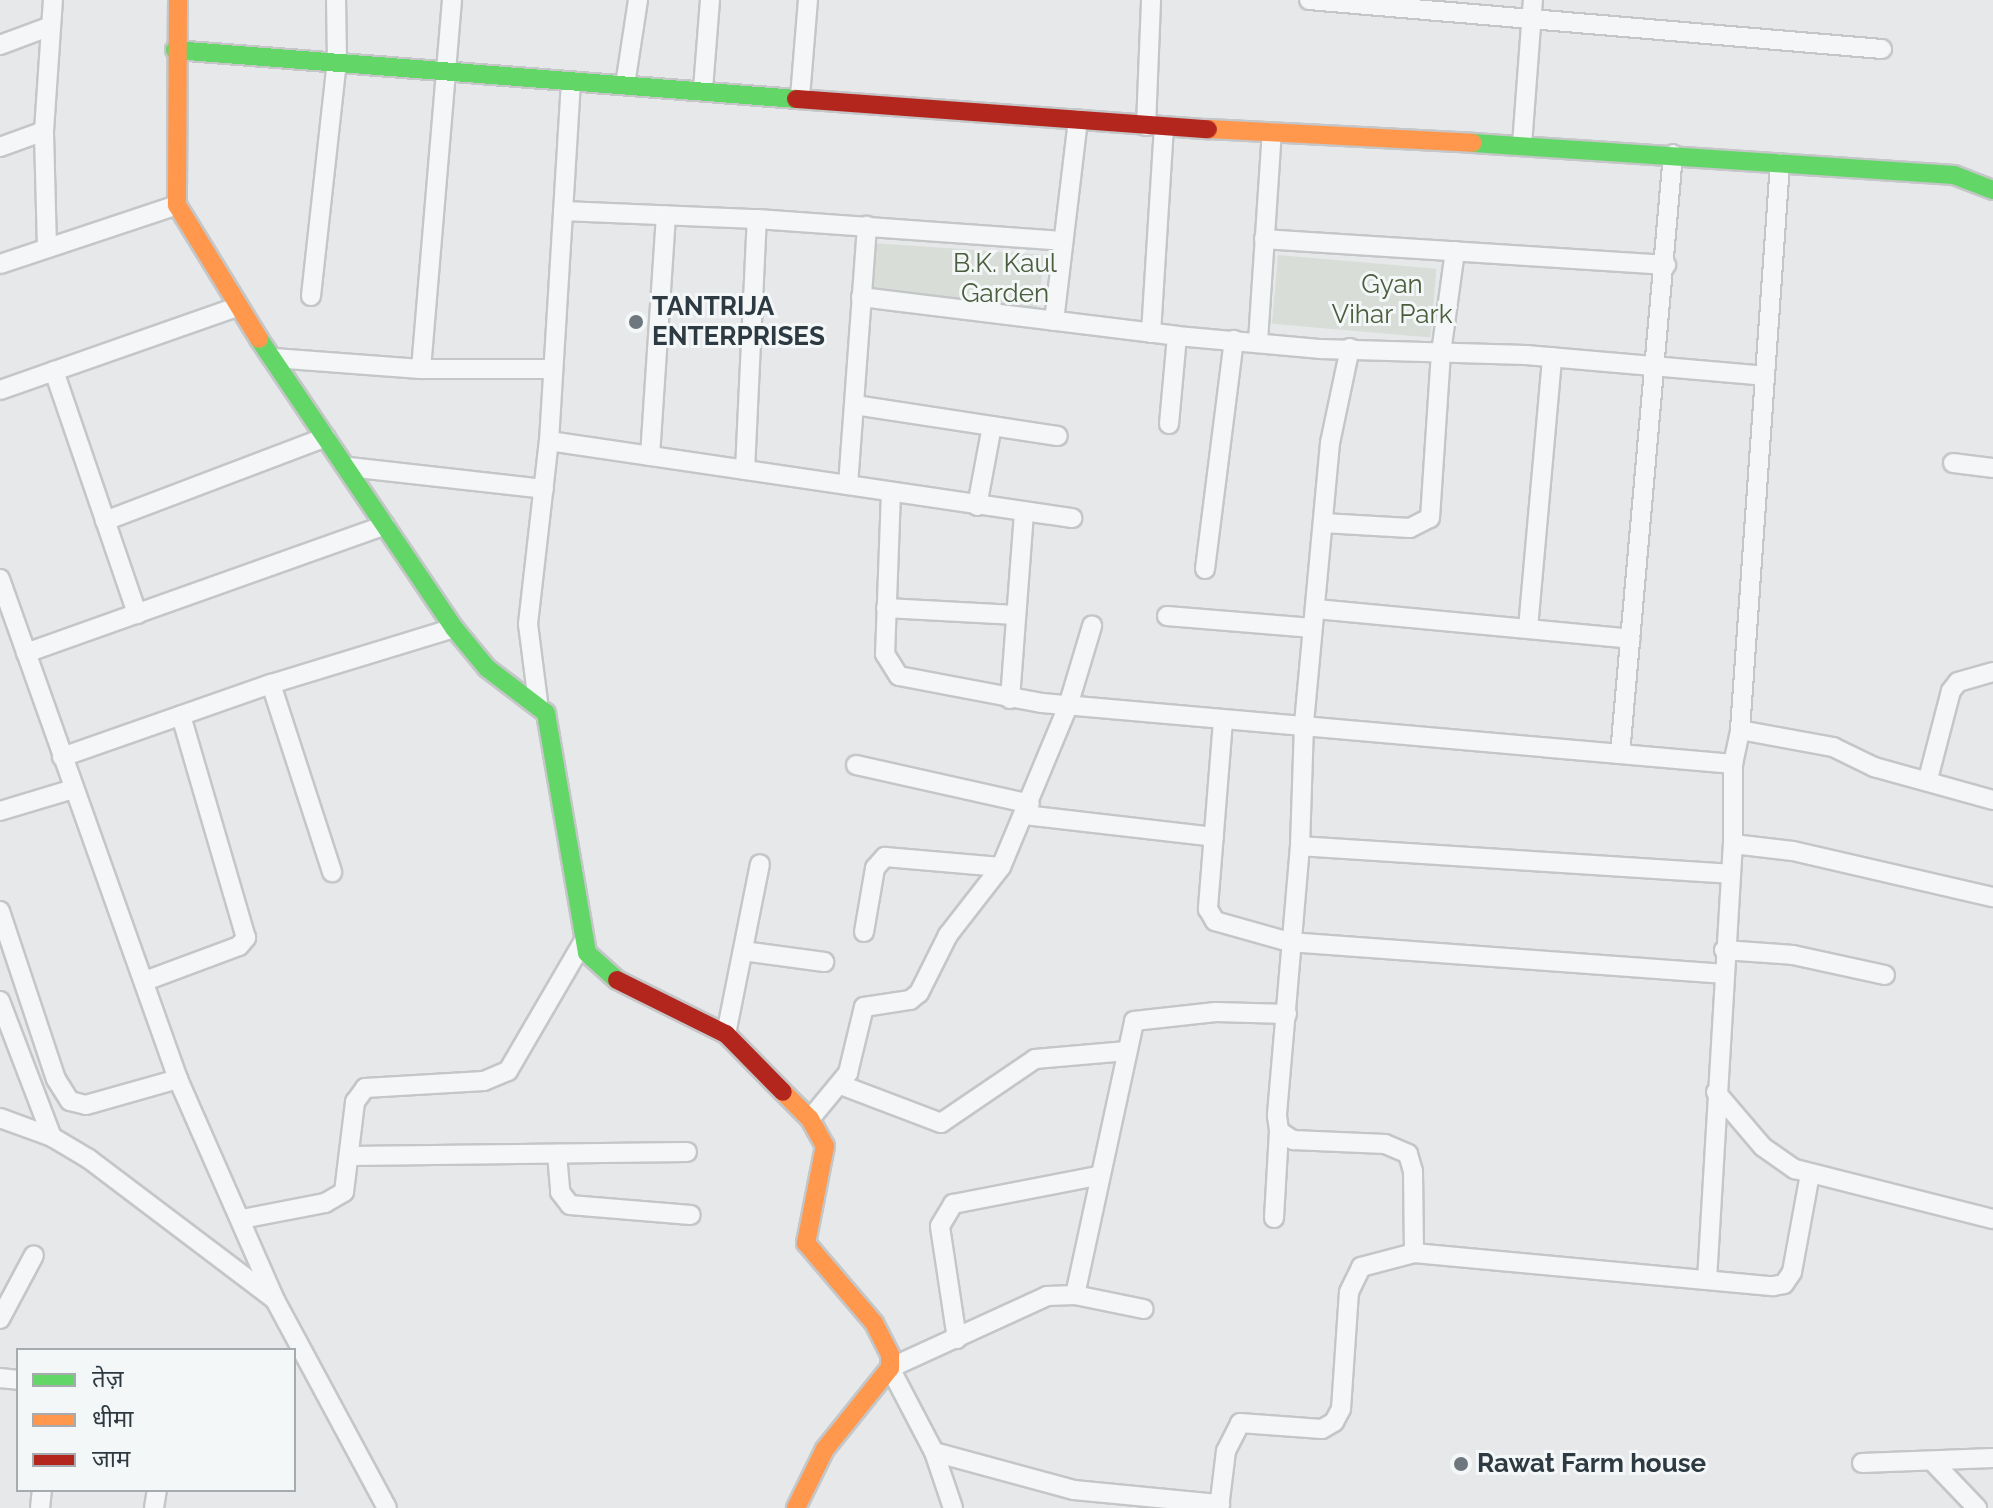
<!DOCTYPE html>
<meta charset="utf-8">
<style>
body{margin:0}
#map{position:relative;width:1993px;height:1508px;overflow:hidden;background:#e6e8ea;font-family:Raleway,"Noto Sans Devanagari",sans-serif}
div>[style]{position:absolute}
.green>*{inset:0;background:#d8ddd7;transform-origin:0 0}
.roads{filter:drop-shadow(2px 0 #c4c6c8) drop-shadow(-2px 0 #c4c6c8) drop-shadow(0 2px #c4c6c8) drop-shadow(0 -2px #c4c6c8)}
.street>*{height:18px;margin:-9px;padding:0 9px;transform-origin:9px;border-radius:9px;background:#f5f6f7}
.fast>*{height:18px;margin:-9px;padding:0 9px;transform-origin:9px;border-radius:9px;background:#63d668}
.slow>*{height:18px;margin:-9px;padding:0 9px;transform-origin:9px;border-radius:9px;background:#ff974d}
.jam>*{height:18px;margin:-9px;padding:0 9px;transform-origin:9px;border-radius:9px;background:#b3261e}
.dots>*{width:22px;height:22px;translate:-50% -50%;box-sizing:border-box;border:4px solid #f4f7f8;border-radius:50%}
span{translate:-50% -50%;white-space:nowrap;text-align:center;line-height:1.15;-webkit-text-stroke:6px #f4f7f8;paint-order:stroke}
.park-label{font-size:26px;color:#4a5d3c}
.poi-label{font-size:26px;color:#2e3a42;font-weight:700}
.left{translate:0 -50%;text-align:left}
.legend{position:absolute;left:16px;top:1348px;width:280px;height:144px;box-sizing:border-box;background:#f4f7f8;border:2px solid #a5abaf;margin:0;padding:10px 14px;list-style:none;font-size:24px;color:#2e3a42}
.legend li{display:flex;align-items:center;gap:16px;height:40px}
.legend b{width:40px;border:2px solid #a5abaf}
</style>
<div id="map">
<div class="green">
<div style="clip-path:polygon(873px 243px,1046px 255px,1036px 310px,873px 291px)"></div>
<div style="left:1278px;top:255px;width:159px;height:69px;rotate:5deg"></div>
</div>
<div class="roads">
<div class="street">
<div style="left:1309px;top:0;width:575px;rotate:4.89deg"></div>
<div style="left:0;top:45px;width:54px;rotate:-20.4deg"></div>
<div style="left:625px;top:85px;width:86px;rotate:-81.3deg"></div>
<div style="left:703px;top:89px;width:89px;rotate:-85.5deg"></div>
<div style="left:800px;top:97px;width:97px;rotate:-85.3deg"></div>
<div style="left:1146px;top:126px;width:126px;rotate:-87.7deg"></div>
<div style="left:1522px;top:145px;width:145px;rotate:-85.7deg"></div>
<div style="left:0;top:147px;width:47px;rotate:-20deg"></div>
<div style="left:563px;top:211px;width:194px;rotate:2.4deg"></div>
<div style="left:757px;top:219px;width:306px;rotate:4.1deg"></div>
<div style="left:1264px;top:239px;width:403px;rotate:3.7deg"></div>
<div style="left:47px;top:248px;width:117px;rotate:-91.5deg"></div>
<div style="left:44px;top:131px;width:131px;rotate:-86.1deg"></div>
<div style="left:0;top:264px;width:187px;rotate:-18.4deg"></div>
<div style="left:311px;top:296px;width:236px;rotate:-83.7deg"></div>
<div style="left:337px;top:61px;width:61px;rotate:-90.9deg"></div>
<div style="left:861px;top:297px;width:318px;rotate:7deg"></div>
<div style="left:1177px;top:336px;width:145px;rotate:5.2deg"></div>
<div style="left:1321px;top:349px;width:205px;rotate:1.7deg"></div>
<div style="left:1526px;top:355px;width:239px;rotate:5deg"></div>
<div style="left:1054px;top:321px;width:203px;rotate:-83.2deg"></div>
<div style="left:1151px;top:333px;width:207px;rotate:-86.4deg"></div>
<div style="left:1258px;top:341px;width:209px;rotate:-86.2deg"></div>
<div style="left:1350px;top:348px;width:97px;rotate:101.9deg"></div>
<div style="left:1330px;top:443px;width:283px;rotate:95.3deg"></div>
<div style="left:1304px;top:725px;width:121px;rotate:91.9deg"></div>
<div style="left:1300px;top:846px;width:271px;rotate:94.9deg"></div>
<div style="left:1277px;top:1116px;width:15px;rotate:82deg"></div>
<div style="left:1279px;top:1131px;width:17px;rotate:33deg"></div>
<div style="left:1293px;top:1140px;width:92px;rotate:2.5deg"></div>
<div style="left:1385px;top:1144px;width:25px;rotate:23deg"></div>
<div style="left:1408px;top:1154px;width:18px;rotate:74deg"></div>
<div style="left:1413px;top:1171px;width:82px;rotate:89.3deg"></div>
<div style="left:274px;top:358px;width:147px;rotate:4.3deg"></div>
<div style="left:421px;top:369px;width:130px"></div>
<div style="left:421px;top:369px;width:370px;rotate:-85.2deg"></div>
<div style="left:54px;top:371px;width:257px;rotate:71.1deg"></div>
<div style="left:0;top:390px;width:251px;rotate:-19.3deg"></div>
<div style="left:855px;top:405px;width:205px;rotate:8.7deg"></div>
<div style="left:1169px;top:424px;width:88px;rotate:-84.8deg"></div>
<div style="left:549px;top:441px;width:529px;rotate:8.38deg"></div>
<div style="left:650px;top:456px;width:241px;rotate:-86.2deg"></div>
<div style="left:1953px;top:463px;width:40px;rotate:7.1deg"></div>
<div style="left:349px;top:467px;width:196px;rotate:6.4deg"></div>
<div style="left:745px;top:470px;width:251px;rotate:-87.3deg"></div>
<div style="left:848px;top:485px;width:260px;rotate:-85.8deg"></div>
<div style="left:891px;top:492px;width:162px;rotate:92.1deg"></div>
<div style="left:885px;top:654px;width:26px;rotate:58deg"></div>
<div style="left:899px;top:676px;width:146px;rotate:10.7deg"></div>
<div style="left:1042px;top:703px;width:694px;rotate:5.04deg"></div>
<div style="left:977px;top:506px;width:81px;rotate:-79.4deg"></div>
<div style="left:105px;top:521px;width:236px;rotate:-20.8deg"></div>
<div style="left:1323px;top:523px;width:87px;rotate:3.3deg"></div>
<div style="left:1410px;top:528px;width:22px;rotate:-27deg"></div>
<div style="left:1430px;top:518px;width:165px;rotate:-86.2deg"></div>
<div style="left:1441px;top:353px;width:103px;rotate:-82.2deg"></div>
<div style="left:1205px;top:569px;width:231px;rotate:-82.8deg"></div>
<div style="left:0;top:579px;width:531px;rotate:70.4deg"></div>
<div style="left:178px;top:1079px;width:241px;rotate:66.3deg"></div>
<div style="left:275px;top:1300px;width:236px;rotate:61.7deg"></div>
<div style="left:886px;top:608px;width:130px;rotate:3.1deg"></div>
<div style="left:1316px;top:609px;width:316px;rotate:5.4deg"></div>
<div style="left:1167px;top:616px;width:146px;rotate:4.7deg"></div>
<div style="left:1528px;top:628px;width:272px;rotate:-84.9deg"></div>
<div style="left:26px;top:653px;width:381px;rotate:-19.6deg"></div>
<div style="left:271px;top:684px;width:198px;rotate:72deg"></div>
<div style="left:1010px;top:699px;width:187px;rotate:-85.7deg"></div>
<div style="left:538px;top:702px;width:79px;rotate:-97.3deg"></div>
<div style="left:528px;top:624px;width:184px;rotate:-83.5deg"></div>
<div style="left:549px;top:441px;width:359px;rotate:-86.5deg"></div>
<div style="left:1223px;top:721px;width:189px;rotate:94.6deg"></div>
<div style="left:1208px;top:909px;width:14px;rotate:60deg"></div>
<div style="left:1215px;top:921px;width:77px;rotate:15.8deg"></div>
<div style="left:1289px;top:942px;width:434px;rotate:4.2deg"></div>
<div style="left:1740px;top:730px;width:95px;rotate:10.4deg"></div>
<div style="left:1833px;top:747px;width:46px;rotate:26deg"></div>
<div style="left:1874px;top:767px;width:123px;rotate:15.5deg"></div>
<div style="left:1620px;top:754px;width:602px;rotate:-84.95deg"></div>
<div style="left:62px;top:757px;width:221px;rotate:-19.3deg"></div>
<div style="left:271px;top:684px;width:191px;rotate:-17deg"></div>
<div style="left:856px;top:765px;width:178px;rotate:12.6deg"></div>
<div style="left:1928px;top:779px;width:91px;rotate:-75.4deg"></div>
<div style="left:1951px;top:691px;width:11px;rotate:-52deg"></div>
<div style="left:1958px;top:682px;width:36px;rotate:-16deg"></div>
<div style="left:0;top:811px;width:76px;rotate:-16.8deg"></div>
<div style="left:1025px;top:815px;width:190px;rotate:6.6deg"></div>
<div style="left:1733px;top:844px;width:60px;rotate:6.7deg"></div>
<div style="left:1793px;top:851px;width:205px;rotate:13deg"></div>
<div style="left:1300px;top:846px;width:429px;rotate:3.7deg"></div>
<div style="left:0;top:911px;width:177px;rotate:71.6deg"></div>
<div style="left:56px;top:1079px;width:26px;rotate:58deg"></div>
<div style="left:70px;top:1101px;width:16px;rotate:14deg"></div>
<div style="left:86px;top:1105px;width:96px;rotate:-15.8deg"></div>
<div style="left:864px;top:932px;width:65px;rotate:-80.2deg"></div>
<div style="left:875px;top:868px;width:15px;rotate:-48deg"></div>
<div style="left:885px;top:857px;width:116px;rotate:4.9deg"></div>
<div style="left:1724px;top:950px;width:69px;rotate:4.1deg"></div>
<div style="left:1793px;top:955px;width:94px;rotate:12.3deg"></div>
<div style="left:743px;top:951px;width:82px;rotate:7.7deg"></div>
<div style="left:145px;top:981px;width:100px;rotate:-20.4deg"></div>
<div style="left:239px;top:946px;width:11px;rotate:-49deg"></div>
<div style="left:246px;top:938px;width:232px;rotate:-106.3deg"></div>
<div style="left:0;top:1001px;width:146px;rotate:69.1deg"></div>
<div style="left:726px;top:1034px;width:173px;rotate:-78.7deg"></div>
<div style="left:841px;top:1085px;width:107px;rotate:20.8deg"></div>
<div style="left:941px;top:1123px;width:114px;rotate:-34.2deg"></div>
<div style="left:1035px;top:1059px;width:92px;rotate:-5deg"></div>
<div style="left:1716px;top:1092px;width:72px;rotate:49.5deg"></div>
<div style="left:1763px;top:1147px;width:39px;rotate:35deg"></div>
<div style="left:1795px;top:1169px;width:204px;rotate:14.2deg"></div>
<div style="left:0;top:1118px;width:55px;rotate:20.1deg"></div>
<div style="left:52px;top:1137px;width:43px;rotate:30.7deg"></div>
<div style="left:89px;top:1159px;width:231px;rotate:37.1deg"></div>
<div style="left:810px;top:1119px;width:60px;rotate:-50.4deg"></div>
<div style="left:848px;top:1073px;width:68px;rotate:-76.4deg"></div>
<div style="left:864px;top:1007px;width:47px;rotate:-8.7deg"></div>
<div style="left:910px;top:1000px;width:11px;rotate:-38deg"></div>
<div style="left:919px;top:993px;width:65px;rotate:-63.4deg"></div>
<div style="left:948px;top:935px;width:86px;rotate:-52.1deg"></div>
<div style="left:1001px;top:867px;width:174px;rotate:-67.4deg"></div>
<div style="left:1068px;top:706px;width:84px;rotate:-73.3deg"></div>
<div style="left:557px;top:1154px;width:38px;rotate:85deg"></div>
<div style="left:560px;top:1192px;width:16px;rotate:52deg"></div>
<div style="left:570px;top:1205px;width:121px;rotate:4.7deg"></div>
<div style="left:350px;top:1156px;width:337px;rotate:-0.7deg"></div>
<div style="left:1274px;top:1218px;width:87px;rotate:-86.7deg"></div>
<div style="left:242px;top:1219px;width:85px;rotate:-10.9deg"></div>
<div style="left:325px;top:1203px;width:22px;rotate:-30deg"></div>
<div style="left:344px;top:1192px;width:91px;rotate:-83deg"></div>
<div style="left:355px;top:1102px;width:17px;rotate:-54deg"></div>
<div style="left:365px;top:1088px;width:119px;rotate:-3.4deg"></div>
<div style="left:484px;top:1081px;width:26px;rotate:-23deg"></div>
<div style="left:508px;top:1071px;width:149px;rotate:-59.8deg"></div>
<div style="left:1707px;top:1280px;width:437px;rotate:-86.6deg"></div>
<div style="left:1733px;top:844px;width:80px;rotate:-90deg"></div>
<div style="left:1733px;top:764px;width:35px;rotate:-78deg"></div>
<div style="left:1740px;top:730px;width:568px;rotate:-85.96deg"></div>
<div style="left:1075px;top:1295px;width:280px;rotate:-77.8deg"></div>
<div style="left:1134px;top:1021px;width:82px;rotate:-6.3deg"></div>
<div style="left:1216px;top:1012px;width:71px;rotate:1.6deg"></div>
<div style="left:0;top:1319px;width:72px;rotate:-62deg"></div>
<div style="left:957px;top:1339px;width:114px;rotate:-98.6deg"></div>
<div style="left:940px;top:1226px;width:26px;rotate:-59deg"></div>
<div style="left:953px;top:1204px;width:147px;rotate:-11deg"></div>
<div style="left:0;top:1378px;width:18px;rotate:6deg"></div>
<div style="left:934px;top:1452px;width:145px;rotate:15.2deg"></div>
<div style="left:1074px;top:1490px;width:147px;rotate:5.5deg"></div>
<div style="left:1933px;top:1462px;width:64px;rotate:46.3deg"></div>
<div style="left:1862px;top:1463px;width:131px;rotate:-2.2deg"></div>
<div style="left:40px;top:1508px;width:18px;rotate:-84deg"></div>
<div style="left:154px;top:1508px;width:18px;rotate:-81deg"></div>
<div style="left:953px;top:1508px;width:59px;rotate:-108.7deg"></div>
<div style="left:934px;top:1452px;width:95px;rotate:-117.6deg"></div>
<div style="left:890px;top:1368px;width:173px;rotate:-24.6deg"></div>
<div style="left:1047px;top:1296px;width:28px;rotate:-2deg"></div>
<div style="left:1075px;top:1295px;width:70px;rotate:11.5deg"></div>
<div style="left:1219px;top:1508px;width:57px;rotate:-83deg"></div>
<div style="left:1226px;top:1451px;width:31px;rotate:-63deg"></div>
<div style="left:1240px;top:1423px;width:82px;rotate:4.2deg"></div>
<div style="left:1322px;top:1429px;width:14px;rotate:-30deg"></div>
<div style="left:1334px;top:1422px;width:15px;rotate:-62deg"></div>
<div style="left:1341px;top:1409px;width:117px;rotate:-86.1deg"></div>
<div style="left:1349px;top:1292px;width:28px;rotate:-64deg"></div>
<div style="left:1361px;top:1267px;width:55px;rotate:-14.8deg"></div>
<div style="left:1414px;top:1253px;width:361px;rotate:5.3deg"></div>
<div style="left:1773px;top:1286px;width:11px;rotate:-10deg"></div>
<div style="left:1784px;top:1284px;width:14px;rotate:-56deg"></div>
<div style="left:1792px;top:1272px;width:100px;rotate:-79.6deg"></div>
</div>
<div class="fast">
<div style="left:175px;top:50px;width:623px;rotate:4.51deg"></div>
<div style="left:1473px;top:143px;width:482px;rotate:3.8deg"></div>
<div style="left:1954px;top:175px;width:42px;rotate:21deg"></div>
<div style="left:259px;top:339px;width:349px;rotate:56deg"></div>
<div style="left:454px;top:628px;width:52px;rotate:50.5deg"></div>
<div style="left:487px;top:668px;width:74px;rotate:37.3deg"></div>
<div style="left:546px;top:713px;width:243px;rotate:80.3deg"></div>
<div style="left:587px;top:953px;width:40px;rotate:42deg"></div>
</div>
<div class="slow">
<div style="left:178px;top:0;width:205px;rotate:90.3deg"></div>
<div style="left:177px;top:205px;width:157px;rotate:58.5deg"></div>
<div style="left:1208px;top:129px;width:265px;rotate:3deg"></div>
<div style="left:783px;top:1092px;width:38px;rotate:45deg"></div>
<div style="left:810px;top:1119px;width:31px;rotate:61deg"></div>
<div style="left:825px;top:1146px;width:99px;rotate:101.1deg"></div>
<div style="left:806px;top:1243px;width:105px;rotate:49.6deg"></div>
<div style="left:874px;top:1323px;width:36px;rotate:63deg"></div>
<div style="left:890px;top:1355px;width:13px;rotate:90deg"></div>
<div style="left:890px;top:1368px;width:104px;rotate:128.7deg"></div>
<div style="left:825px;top:1449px;width:66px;rotate:116.2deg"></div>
</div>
<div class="jam">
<div style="left:796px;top:99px;width:413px;rotate:4.2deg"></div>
<div style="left:617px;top:980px;width:122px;rotate:26.4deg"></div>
<div style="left:726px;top:1034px;width:81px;rotate:45.5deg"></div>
</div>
</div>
<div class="dots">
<div style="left:636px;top:322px;background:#6e777d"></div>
<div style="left:1461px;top:1464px;background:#6e777d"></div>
</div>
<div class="park-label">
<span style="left:1005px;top:279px">B.K. Kaul<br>Garden</span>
<span style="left:1392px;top:300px">Gyan<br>Vihar Park</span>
</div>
<div class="poi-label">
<span class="left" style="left:652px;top:322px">TANTRIJA<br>ENTERPRISES</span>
<span class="left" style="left:1477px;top:1464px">Rawat Farm house</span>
</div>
<ul class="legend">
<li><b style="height:10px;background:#63d668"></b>तेज़</li>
<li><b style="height:10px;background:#ff974d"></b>धीमा</li>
<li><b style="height:10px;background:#b3261e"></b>जाम</li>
</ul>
</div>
